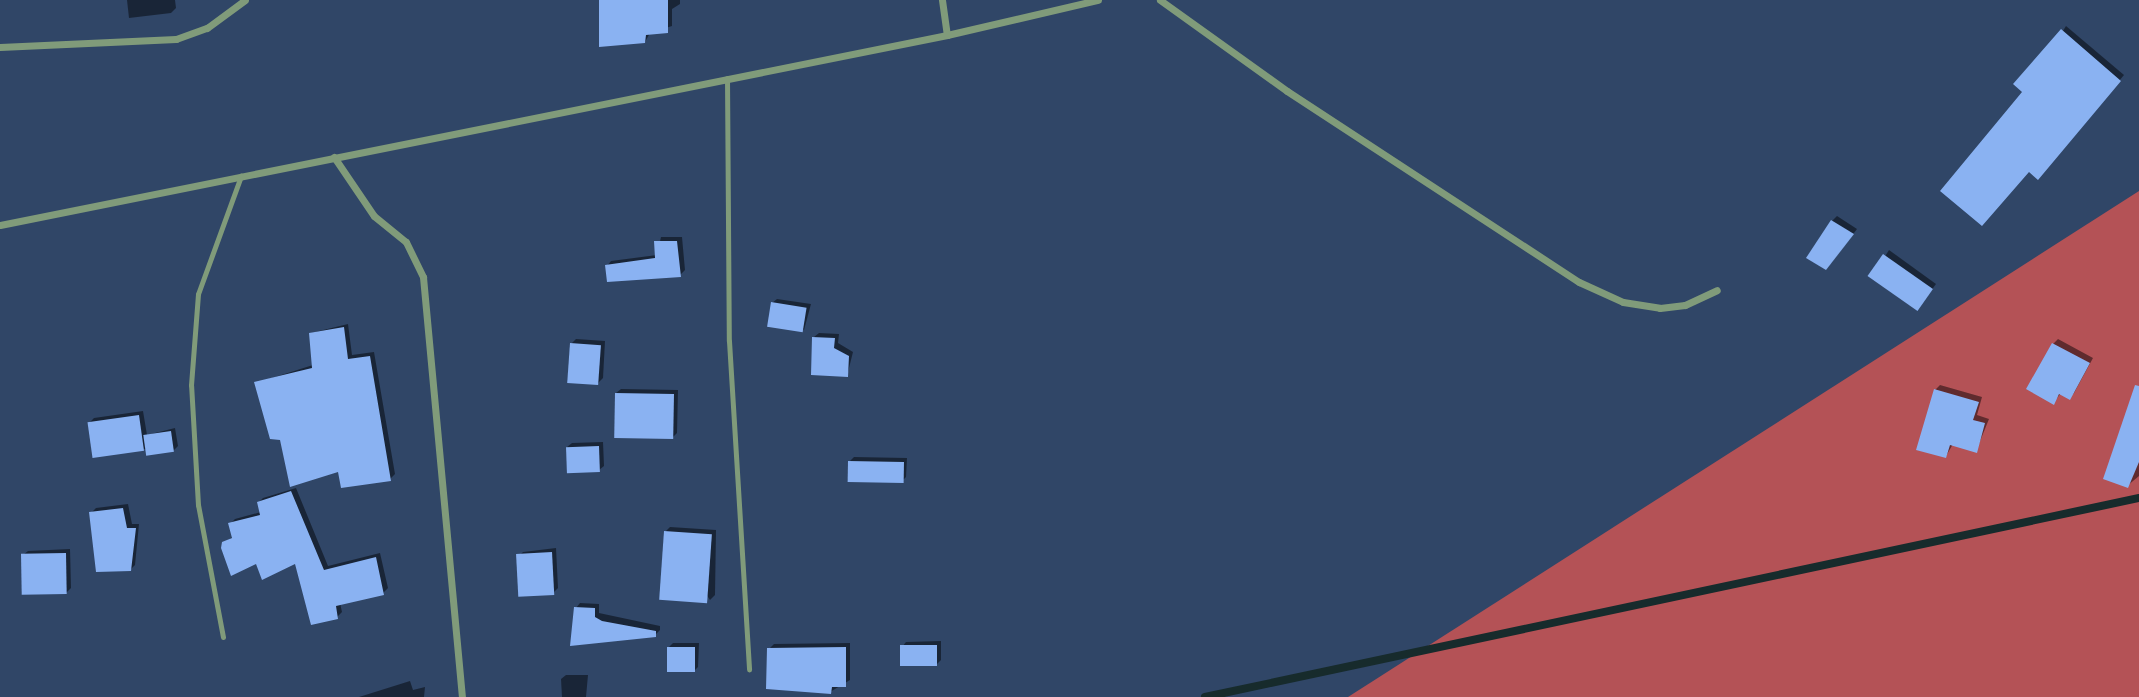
<!DOCTYPE html>
<style>
body{margin:0}
#map{position:relative;width:2139px;height:697px;overflow:hidden;background:#304667;font-family:"Source Serif 4",serif}
div>[style]{position:absolute}
.forest>*{inset:0;background:#b45256}
.shadow>*{inset:0;background:#0007}
.stream>*{height:8px;margin:-4px;padding:0 4px;transform-origin:4px;border-radius:4px;background:#172b2c}
.building>*{inset:0;background:#8ab2f2;transform-origin:0 0}
.lane>*{height:5px;margin:-2.5px;padding:0 2.5px;transform-origin:2.5px;border-radius:2.5px;background:#809b7a}
.street>*{height:7px;margin:-3.5px;padding:0 3.5px;transform-origin:3.5px;border-radius:3.5px;background:#809b7a}
span{translate:-50% -50%;white-space:nowrap;text-align:center;line-height:1.15;-webkit-text-stroke:7px #222c3c;paint-order:stroke}
</style>
<div id="map">
<div class="forest">
<div style="clip-path:polygon(2139px 191px,2139px 697px,1348px 697px)"></div>
</div>
<div class="shadow">
<div style="clip-path:polygon(127px 0,175px 0,176px 8px,171px 13px,129px 18px)"></div>
<div style="clip-path:polygon(600px 0,680px 0,680px 4px,672px 9px,672px 26px,650px 33px,645px 42px)"></div>
<div style="clip-path:polygon(2066px 26px,2124px 75px,2042px 173px,2030px 170px,2025px 92px)"></div>
<div style="clip-path:polygon(1837px 216px,1857px 229px,1831px 263px,1832px 221px)"></div>
<div style="clip-path:polygon(661px 237px,682px 237px,685px 270px,680px 275px,607px 266px,611px 261px,657px 255px)"></div>
<div style="clip-path:polygon(1889px 250px,1936px 284px,1922px 303px,1872px 277px)"></div>
<div style="clip-path:polygon(777px 299px,811px 304px,804px 330px,772px 303px)"></div>
<div style="clip-path:polygon(348px 324px,352px 355px,374px 352px,395px 474px,390px 479px,340px 470px,282px 439px,256px 383px,313px 365px,311px 333px)"></div>
<div style="clip-path:polygon(819px 333px,839px 334px,838px 343px,853px 352px,847px 376px,814px 337px)"></div>
<div style="clip-path:polygon(576px 339px,605px 341px,603px 378px,598px 383px,571px 344px)"></div>
<div style="clip-path:polygon(2058px 339px,2093px 358px,2074px 393px,2069px 398px,2061px 393px,2053px 403px,2053px 344px)"></div>
<div style="clip-path:polygon(1940px 385px,1982px 397px,1977px 415px,1989px 419px,1976px 451px,1953px 444px,1946px 456px,1935px 390px)"></div>
<div style="clip-path:polygon(621px 389px,678px 390px,677px 433px,672px 438px,616px 393px)"></div>
<div style="clip-path:polygon(2139px 406px,2139px 476px,2127px 486px)"></div>
<div style="clip-path:polygon(143px 411px,147px 435px,175px 428px,178px 446px,173px 451px,144px 449px,89px 423px,94px 418px)"></div>
<div style="clip-path:polygon(603px 442px,604px 466px,599px 470px,567px 447px,572px 443px)"></div>
<div style="clip-path:polygon(854px 457px,907px 458px,906px 477px,901px 482px,849px 462px)"></div>
<div style="clip-path:polygon(296px 488px,328px 566px,380px 553px,388px 588px,383px 593px,340px 603px,342px 612px,337px 617px,297px 562px,257px 562px,224px 543px,234px 536px,230px 524px,235px 519px,261px 512px,258px 503px,263px 498px)"></div>
<div style="clip-path:polygon(128px 504px,132px 524px,139px 524px,135px 565px,131px 569px,91px 513px,96px 508px)"></div>
<div style="clip-path:polygon(670px 527px,716px 530px,715px 595px,710px 600px,665px 532px)"></div>
<div style="clip-path:polygon(556px 548px,558px 588px,553px 593px,518px 557px,523px 552px)"></div>
<div style="clip-path:polygon(70px 549px,71px 588px,66px 593px,23px 555px,28px 551px)"></div>
<div style="clip-path:polygon(580px 603px,599px 604px,599px 613px,660px 626px,660px 630px,655px 635px,572px 644px,576px 608px)"></div>
<div style="clip-path:polygon(941px 641px,941px 660px,936px 665px,902px 647px,906px 642px)"></div>
<div style="clip-path:polygon(673px 643px,699px 643px,698px 667px,693px 672px,669px 647px)"></div>
<div style="clip-path:polygon(850px 643px,850px 680px,830px 692px,769px 649px,774px 644px)"></div>
<div style="clip-path:polygon(566px 675px,588px 675px,586px 697px,562px 697px,561px 679px)"></div>
<div style="clip-path:polygon(410px 681px,413px 690px,425px 687px,424px 697px,359px 697px)"></div>
</div>
<div class="stream">
<div style="left:1205px;top:697px;width:955px;rotate:-12.03deg"></div>
</div>
<div class="building">
<div style="clip-path:polygon(599px 0,668px 0,668px 33px,646px 35px,645px 43px,599px 47px)"></div>
<div style="clip-path:polygon(2061px 29px,2121px 81px,2038px 180px,2029px 172px,1982px 226px,1940px 191px,2022px 92px,2013px 84px)"></div>
<div style="clip-path:polygon(1831px 220px,1854px 234px,1826px 270px,1806px 258px)"></div>
<div style="clip-path:polygon(654px 241px,677px 241px,681px 277px,607px 282px,605px 265px,655px 258px)"></div>
<div style="left:1883px;top:254px;width:61px;height:27px;rotate:35deg"></div>
<div style="left:771px;top:302px;width:36px;height:25px;rotate:9deg"></div>
<div style="clip-path:polygon(344px 327px,348px 359px,370px 356px,391px 481px,341px 488px,338px 472px,290px 487px,280px 440px,270px 439px,254px 382px,312px 368px,309px 333px)"></div>
<div style="clip-path:polygon(812px 337px,835px 338px,834px 348px,849px 356px,848px 377px,811px 375px)"></div>
<div style="left:570px;top:343px;width:31px;height:40px;rotate:4deg"></div>
<div style="clip-path:polygon(2052px 343px,2090px 363px,2070px 400px,2059px 394px,2054px 405px,2026px 389px)"></div>
<div style="clip-path:polygon(2135px 385px,2139px 386px,2139px 462px,2128px 488px,2103px 479px)"></div>
<div style="clip-path:polygon(1934px 389px,1979px 402px,1973px 420px,1985px 423px,1977px 453px,1950px 445px,1946px 458px,1916px 450px)"></div>
<div style="left:615px;top:393px;width:59px;height:45px;rotate:1deg"></div>
<div style="left:139px;top:415px;width:36px;height:52px;rotate:82deg"></div>
<div style="left:171px;top:431px;width:21px;height:28px;rotate:82deg"></div>
<div style="left:599px;top:446px;width:26px;height:33px;rotate:88deg"></div>
<div style="left:848px;top:461px;width:56px;height:21px;rotate:1deg"></div>
<div style="clip-path:polygon(291px 491px,324px 570px,376px 557px,384px 595px,336px 606px,338px 619px,311px 625px,295px 564px,262px 580px,256px 564px,231px 576px,221px 548px,222px 542px,232px 538px,228px 523px,260px 515px,257px 502px)"></div>
<div style="clip-path:polygon(123px 508px,127px 528px,136px 528px,131px 571px,96px 572px,89px 512px)"></div>
<div style="left:664px;top:531px;width:48px;height:69px;rotate:4deg"></div>
<div style="left:552px;top:552px;width:43px;height:36px;rotate:87deg"></div>
<div style="left:66px;top:553px;width:41px;height:45px;rotate:89deg"></div>
<div style="clip-path:polygon(574px 607px,595px 608px,595px 617px,602px 621px,656px 631px,656px 637px,570px 646px)"></div>
<div style="left:937px;top:645px;width:21px;height:37px;rotate:90deg"></div>
<div style="left:667px;top:647px;width:28px;height:25px"></div>
<div style="clip-path:polygon(846px 647px,846px 687px,832px 687px,831px 694px,766px 689px,767px 648px)"></div>
</div>
<div class="lane">
<div style="left:727px;top:78px;width:263px;rotate:89.6deg"></div>
<div style="left:729px;top:341px;width:329px;rotate:86.5deg"></div>
<div style="left:223px;top:637px;width:134px;rotate:-100.7deg"></div>
<div style="left:198px;top:505px;width:120px;rotate:-93.3deg"></div>
<div style="left:191px;top:385px;width:91px;rotate:-85.6deg"></div>
<div style="left:198px;top:294px;width:126px;rotate:-70deg"></div>
</div>
<div class="street">
<div style="left:942px;top:0;width:35px;rotate:82deg"></div>
<div style="left:1160px;top:0;width:156px;rotate:35.6deg"></div>
<div style="left:1287px;top:91px;width:349px;rotate:33.2deg"></div>
<div style="left:1579px;top:282px;width:48px;rotate:24.4deg"></div>
<div style="left:1623px;top:302px;width:37px;rotate:9deg"></div>
<div style="left:1660px;top:308px;width:25px;rotate:-7deg"></div>
<div style="left:1685px;top:305px;width:35px;rotate:-25deg"></div>
<div style="left:0;top:47px;width:176px;rotate:-2.6deg"></div>
<div style="left:176px;top:39px;width:33px;rotate:-20deg"></div>
<div style="left:207px;top:28px;width:47px;rotate:-36.4deg"></div>
<div style="left:334px;top:157px;width:71px;rotate:55.9deg"></div>
<div style="left:374px;top:216px;width:41px;rotate:39.1deg"></div>
<div style="left:406px;top:242px;width:39px;rotate:64deg"></div>
<div style="left:423px;top:277px;width:422px;rotate:84.7deg"></div>
<div style="left:0;top:225px;width:966px;rotate:-11.34deg"></div>
<div style="left:947px;top:35px;width:155px;rotate:-13.1deg"></div>
</div>
</div>
